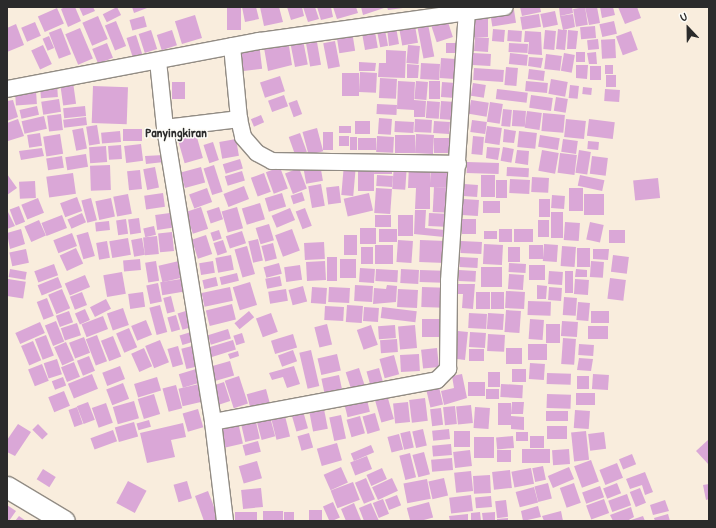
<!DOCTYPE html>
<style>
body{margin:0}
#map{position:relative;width:716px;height:528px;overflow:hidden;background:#f9eddd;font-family:"Patrick Hand",sans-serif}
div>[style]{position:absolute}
.building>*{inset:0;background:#daa7d7;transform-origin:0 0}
.roads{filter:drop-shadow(1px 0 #928c84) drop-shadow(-1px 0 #928c84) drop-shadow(0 1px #928c84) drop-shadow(0 -1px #928c84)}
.minor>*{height:16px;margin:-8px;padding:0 8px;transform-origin:8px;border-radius:8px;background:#fff}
.major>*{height:21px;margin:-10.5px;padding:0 10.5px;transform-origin:10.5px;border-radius:10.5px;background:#fff}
span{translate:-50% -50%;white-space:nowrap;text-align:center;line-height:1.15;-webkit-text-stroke:3px #fdfcf7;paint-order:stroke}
.quarter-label{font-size:13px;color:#2b2b2b;font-weight:700}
.frame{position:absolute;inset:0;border:8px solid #2b2b2b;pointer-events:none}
.north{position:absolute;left:668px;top:8px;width:40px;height:40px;-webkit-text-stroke:3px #fdfcf7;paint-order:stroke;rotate:338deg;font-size:11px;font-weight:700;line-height:16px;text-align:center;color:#2b2b2b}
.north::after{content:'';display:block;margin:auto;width:14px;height:18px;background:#2b2b2b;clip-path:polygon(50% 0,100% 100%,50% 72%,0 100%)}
</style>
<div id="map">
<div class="building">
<div style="clip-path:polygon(65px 7px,75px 7px,81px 21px,68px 27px,61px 9px)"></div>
<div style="clip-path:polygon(79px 7px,93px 7px,95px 11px,83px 16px)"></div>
<div style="left:117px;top:7px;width:9px;height:16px;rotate:63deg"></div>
<div style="clip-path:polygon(132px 7px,147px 7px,147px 8px,134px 13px)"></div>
<div style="left:227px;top:7px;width:14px;height:23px"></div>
<div style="clip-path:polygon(242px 7px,256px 7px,259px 19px,245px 22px)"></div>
<div style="clip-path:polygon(260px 7px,279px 7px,283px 22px,264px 26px)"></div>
<div style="clip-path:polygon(287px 7px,302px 7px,304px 16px,291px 20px)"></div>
<div style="clip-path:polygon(303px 7px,315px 7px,319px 19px,308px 22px)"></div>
<div style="clip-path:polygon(317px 7px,331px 7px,333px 17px,321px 20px)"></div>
<div style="clip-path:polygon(333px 7px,356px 7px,358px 13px,337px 19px)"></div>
<div style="clip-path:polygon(361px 7px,383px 7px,384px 8px,363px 15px)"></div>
<div style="clip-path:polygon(387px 7px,403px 7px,403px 8px,388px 10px)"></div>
<div style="clip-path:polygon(520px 7px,540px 7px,541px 12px,522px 16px)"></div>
<div style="clip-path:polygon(559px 7px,572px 7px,573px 13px,560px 16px)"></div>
<div style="clip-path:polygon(585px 7px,597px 7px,600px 23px,589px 25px)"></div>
<div style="left:585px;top:7px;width:18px;height:12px;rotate:81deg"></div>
<div style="clip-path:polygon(600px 7px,613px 7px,615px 15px,602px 18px)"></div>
<div style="clip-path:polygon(618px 7px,637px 7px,641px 18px,625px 24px)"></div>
<div style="left:57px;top:8px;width:17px;height:21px;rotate:66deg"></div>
<div style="left:514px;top:10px;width:13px;height:24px;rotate:81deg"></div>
<div style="left:555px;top:11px;width:14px;height:15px;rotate:78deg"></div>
<div style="left:474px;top:13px;width:14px;height:24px"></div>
<div style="left:539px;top:14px;width:13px;height:19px;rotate:81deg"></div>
<div style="clip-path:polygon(573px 14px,575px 27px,563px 30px,567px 30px,565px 50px,556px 49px,558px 29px,563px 30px,560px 16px)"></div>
<div style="left:195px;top:15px;width:24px;height:21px;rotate:73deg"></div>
<div style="left:98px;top:16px;width:25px;height:17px;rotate:67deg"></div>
<div style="left:144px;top:16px;width:11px;height:15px;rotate:75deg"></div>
<div style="left:447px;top:19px;width:19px;height:17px;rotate:72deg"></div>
<div style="left:414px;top:20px;width:23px;height:16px;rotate:80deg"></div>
<div style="left:116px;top:21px;width:27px;height:12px;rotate:68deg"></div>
<div style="left:614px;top:21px;width:13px;height:15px;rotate:77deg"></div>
<div style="left:35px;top:22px;width:15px;height:15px;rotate:67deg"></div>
<div style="clip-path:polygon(16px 24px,24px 45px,7px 52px,7px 28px)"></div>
<div style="left:428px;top:24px;width:33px;height:11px;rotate:79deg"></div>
<div style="left:374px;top:26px;width:22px;height:13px;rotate:80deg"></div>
<div style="left:595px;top:26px;width:12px;height:15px;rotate:85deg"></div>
<div style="clip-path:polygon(396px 27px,399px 44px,389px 46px,387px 28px)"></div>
<div style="left:61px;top:28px;width:28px;height:13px;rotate:69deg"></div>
<div style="left:80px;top:28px;width:33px;height:16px;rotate:67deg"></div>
<div style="left:493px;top:29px;width:12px;height:12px;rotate:5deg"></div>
<div style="left:151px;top:30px;width:20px;height:13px;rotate:72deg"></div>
<div style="left:172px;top:30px;width:16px;height:16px;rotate:72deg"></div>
<div style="left:385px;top:30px;width:16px;height:8px;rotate:79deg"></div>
<div style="left:508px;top:30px;width:14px;height:11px;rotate:4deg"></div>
<div style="left:545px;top:30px;width:11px;height:19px;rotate:5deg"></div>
<div style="clip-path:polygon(568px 30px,578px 31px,576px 49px,567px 49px)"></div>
<div style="left:352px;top:31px;width:20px;height:16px;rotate:81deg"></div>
<div style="clip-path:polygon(525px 31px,541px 32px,542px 55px,528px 54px,529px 42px,524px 42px)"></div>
<div style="left:631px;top:31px;width:20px;height:16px;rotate:70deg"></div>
<div style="left:136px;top:35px;width:20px;height:10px;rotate:72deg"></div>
<div style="left:49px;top:36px;width:13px;height:7px;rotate:67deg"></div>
<div style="left:475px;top:37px;width:14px;height:14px;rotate:4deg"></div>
<div style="left:598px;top:39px;width:10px;height:11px;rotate:84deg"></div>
<div style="left:615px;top:39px;width:19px;height:14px;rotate:87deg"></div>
<div style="clip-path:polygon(277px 40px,279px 47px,289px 46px,292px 65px,268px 71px,263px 42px)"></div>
<div style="left:303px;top:40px;width:25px;height:13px;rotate:79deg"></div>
<div style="left:335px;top:41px;width:26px;height:12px;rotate:79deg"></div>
<div style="left:317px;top:42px;width:23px;height:11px;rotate:80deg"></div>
<div style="left:107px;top:43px;width:16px;height:16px;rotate:68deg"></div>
<div style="left:259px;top:43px;width:26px;height:21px;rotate:83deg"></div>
<div style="left:446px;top:43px;width:14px;height:10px"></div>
<div style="left:509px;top:43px;width:19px;height:9px;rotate:3deg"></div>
<div style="left:43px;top:45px;width:21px;height:13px;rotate:65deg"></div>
<div style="left:408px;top:45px;width:12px;height:18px;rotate:5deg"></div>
<div style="clip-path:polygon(386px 50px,406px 51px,405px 78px,378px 77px,379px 63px,386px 63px)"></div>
<div style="left:576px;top:52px;width:9px;height:10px"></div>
<div style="clip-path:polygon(596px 52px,597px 64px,589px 64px,587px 53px)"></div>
<div style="left:473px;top:53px;width:18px;height:12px;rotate:3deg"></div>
<div style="left:510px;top:53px;width:18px;height:11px;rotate:6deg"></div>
<div style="left:564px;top:53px;width:11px;height:18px;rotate:10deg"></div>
<div style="left:546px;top:54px;width:16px;height:15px;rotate:7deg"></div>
<div style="clip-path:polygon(529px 57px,543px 58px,541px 68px,528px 66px)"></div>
<div style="left:441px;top:58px;width:15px;height:20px;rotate:4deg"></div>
<div style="clip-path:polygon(359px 62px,376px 63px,375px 71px,359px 71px)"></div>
<div style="left:421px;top:63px;width:19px;height:16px;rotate:3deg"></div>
<div style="clip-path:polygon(407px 64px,419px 65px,418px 78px,407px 78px)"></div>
<div style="clip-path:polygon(576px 65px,588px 65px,587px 79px,576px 78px)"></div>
<div style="left:605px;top:65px;width:8px;height:9px"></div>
<div style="left:590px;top:66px;width:11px;height:14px"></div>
<div style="left:506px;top:67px;width:12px;height:18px;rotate:5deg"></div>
<div style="left:474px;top:68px;width:30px;height:12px;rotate:4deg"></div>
<div style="left:529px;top:69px;width:16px;height:10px;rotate:7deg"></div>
<div style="left:360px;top:72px;width:17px;height:20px;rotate:3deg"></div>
<div style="left:342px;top:73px;width:17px;height:23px"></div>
<div style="left:616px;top:75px;width:12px;height:10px;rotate:90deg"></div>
<div style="left:280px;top:76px;width:16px;height:21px;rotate:72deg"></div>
<div style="left:380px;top:78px;width:17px;height:20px;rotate:3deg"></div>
<div style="left:551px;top:79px;width:17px;height:15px;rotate:10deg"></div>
<div style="clip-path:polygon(398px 81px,415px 82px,414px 100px,426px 101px,425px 117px,414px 117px,414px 110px,397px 109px)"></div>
<div style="left:416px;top:81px;width:12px;height:18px;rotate:5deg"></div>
<div style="left:429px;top:81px;width:11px;height:18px"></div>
<div style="left:526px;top:81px;width:22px;height:10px;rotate:5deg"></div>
<div style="left:73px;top:82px;width:22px;height:13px;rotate:82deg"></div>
<div style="left:185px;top:82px;width:17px;height:13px;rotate:90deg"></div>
<div style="left:442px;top:82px;width:14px;height:15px;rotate:4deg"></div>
<div style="left:473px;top:83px;width:13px;height:13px;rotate:9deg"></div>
<div style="left:57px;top:84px;width:13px;height:17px;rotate:86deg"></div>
<div style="left:570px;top:85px;width:9px;height:13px;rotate:6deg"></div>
<div style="left:93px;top:86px;width:35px;height:37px;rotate:2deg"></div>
<div style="left:583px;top:87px;width:9px;height:7px;rotate:6deg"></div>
<div style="left:497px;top:89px;width:31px;height:10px;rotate:7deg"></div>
<div style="left:605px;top:89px;width:15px;height:12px;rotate:4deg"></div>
<div style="left:36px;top:91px;width:13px;height:21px;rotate:86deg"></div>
<div style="left:284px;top:95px;width:12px;height:17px;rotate:70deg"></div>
<div style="left:531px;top:95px;width:22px;height:13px;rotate:8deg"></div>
<div style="left:556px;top:97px;width:12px;height:14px;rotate:9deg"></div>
<div style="left:59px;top:99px;width:13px;height:18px;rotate:81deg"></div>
<div style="clip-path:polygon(13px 100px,18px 117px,7px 121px,7px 101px)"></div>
<div style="left:297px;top:100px;width:15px;height:9px;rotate:70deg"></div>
<div style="left:471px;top:100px;width:18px;height:14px;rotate:9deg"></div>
<div style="left:427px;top:101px;width:13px;height:17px;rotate:4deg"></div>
<div style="left:441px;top:101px;width:14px;height:18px;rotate:4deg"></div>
<div style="left:490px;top:102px;width:13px;height:20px;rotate:9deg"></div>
<div style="left:377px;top:104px;width:20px;height:10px;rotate:3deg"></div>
<div style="left:37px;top:106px;width:9px;height:18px;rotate:77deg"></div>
<div style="left:85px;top:106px;width:10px;height:22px;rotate:84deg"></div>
<div style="left:503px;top:109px;width:9px;height:17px;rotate:6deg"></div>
<div style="left:513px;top:110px;width:13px;height:16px;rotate:4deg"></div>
<div style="left:527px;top:111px;width:15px;height:17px;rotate:8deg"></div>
<div style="left:543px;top:113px;width:22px;height:18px;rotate:5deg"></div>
<div style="left:61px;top:114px;width:16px;height:14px;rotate:83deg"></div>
<div style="left:261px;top:115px;width:8px;height:11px;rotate:67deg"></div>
<div style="left:44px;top:116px;width:13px;height:23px;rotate:77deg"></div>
<div style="left:86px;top:117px;width:8px;height:23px;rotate:83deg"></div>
<div style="left:379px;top:118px;width:13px;height:16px;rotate:4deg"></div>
<div style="clip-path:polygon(18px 119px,24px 136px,8px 141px,7px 123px)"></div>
<div style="left:415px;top:119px;width:17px;height:13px;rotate:3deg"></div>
<div style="left:566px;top:119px;width:20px;height:18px;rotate:6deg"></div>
<div style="left:589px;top:119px;width:26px;height:17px;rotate:7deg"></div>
<div style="left:472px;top:120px;width:15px;height:12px;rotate:8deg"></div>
<div style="left:355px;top:121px;width:15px;height:13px"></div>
<div style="left:395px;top:121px;width:19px;height:11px;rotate:3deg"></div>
<div style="left:434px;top:121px;width:16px;height:12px;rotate:4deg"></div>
<div style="left:97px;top:125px;width:19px;height:11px;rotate:81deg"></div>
<div style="left:339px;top:126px;width:12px;height:7px"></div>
<div style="left:487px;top:126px;width:15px;height:17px;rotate:8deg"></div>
<div style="left:83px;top:128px;width:21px;height:11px;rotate:79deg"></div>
<div style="left:317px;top:128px;width:24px;height:15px;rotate:75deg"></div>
<div style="left:123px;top:129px;width:19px;height:12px"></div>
<div style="clip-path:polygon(504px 129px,516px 131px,514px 143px,503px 142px)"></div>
<div style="left:120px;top:131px;width:11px;height:19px;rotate:85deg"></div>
<div style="left:519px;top:131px;width:18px;height:16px;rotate:6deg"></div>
<div style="left:323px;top:132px;width:10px;height:18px"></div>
<div style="left:40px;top:133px;width:13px;height:13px;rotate:81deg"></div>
<div style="left:300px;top:133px;width:20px;height:12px;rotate:70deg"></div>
<div style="left:60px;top:134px;width:20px;height:17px;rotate:81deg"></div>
<div style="left:196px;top:134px;width:25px;height:19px;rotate:74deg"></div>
<div style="left:416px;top:134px;width:18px;height:19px;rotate:3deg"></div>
<div style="left:395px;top:135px;width:20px;height:18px"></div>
<div style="left:540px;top:135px;width:20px;height:12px;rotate:9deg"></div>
<div style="left:339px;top:136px;width:10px;height:10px"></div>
<div style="left:377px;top:136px;width:17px;height:16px;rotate:3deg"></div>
<div style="left:473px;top:136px;width:11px;height:18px;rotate:5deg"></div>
<div style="left:350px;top:137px;width:7px;height:13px"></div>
<div style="left:358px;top:138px;width:18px;height:12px"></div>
<div style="left:434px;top:138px;width:15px;height:15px"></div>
<div style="left:236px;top:139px;width:17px;height:17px;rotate:80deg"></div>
<div style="left:563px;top:139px;width:15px;height:13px;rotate:8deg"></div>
<div style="left:588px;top:141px;width:11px;height:8px;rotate:5deg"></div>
<div style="left:213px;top:142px;width:19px;height:10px;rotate:72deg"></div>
<div style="left:141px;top:144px;width:17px;height:17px;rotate:83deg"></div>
<div style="left:121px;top:145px;width:14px;height:13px;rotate:86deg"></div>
<div style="left:106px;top:146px;width:16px;height:17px;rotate:86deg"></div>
<div style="clip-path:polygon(487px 147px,500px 148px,498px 160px,486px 158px)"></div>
<div style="left:503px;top:147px;width:11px;height:14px;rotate:10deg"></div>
<div style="clip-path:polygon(42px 148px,44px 156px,21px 160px,19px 151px)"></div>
<div style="clip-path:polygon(517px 150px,529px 151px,528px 165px,515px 163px)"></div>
<div style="left:542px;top:150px;width:17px;height:21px;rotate:10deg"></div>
<div style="left:579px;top:150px;width:12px;height:23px;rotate:9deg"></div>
<div style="left:560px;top:153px;width:17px;height:20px;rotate:7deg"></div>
<div style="left:86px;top:154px;width:13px;height:21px;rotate:81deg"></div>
<div style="clip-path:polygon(164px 155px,164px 162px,146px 164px,145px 156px)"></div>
<div style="left:62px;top:156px;width:12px;height:16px;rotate:81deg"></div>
<div style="left:592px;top:156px;width:16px;height:18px;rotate:7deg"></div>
<div style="left:240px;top:159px;width:10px;height:18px;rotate:73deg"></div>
<div style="left:467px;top:162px;width:32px;height:11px;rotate:2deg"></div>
<div style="clip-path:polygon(375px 163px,392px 164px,392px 174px,374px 174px)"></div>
<div style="left:320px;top:164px;width:17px;height:17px;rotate:80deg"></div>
<div style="left:344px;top:164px;width:12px;height:31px;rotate:5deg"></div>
<div style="left:394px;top:164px;width:13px;height:25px;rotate:4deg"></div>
<div style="clip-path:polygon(409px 164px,430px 165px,430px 209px,415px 209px,416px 188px,408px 188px)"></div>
<div style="left:431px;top:164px;width:21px;height:23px;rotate:3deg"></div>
<div style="left:110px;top:165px;width:25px;height:20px;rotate:88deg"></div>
<div style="left:214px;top:165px;width:28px;height:11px;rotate:72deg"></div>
<div style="left:358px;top:165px;width:16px;height:26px"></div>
<div style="left:155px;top:167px;width:21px;height:12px;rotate:79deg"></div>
<div style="left:201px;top:167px;width:16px;height:21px;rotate:75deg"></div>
<div style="left:280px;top:167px;width:23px;height:15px;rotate:70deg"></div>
<div style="left:507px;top:167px;width:22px;height:9px;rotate:3deg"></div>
<div style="left:299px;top:168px;width:22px;height:15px;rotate:69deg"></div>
<div style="left:140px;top:170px;width:19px;height:13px;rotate:84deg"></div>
<div style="left:242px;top:171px;width:10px;height:18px;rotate:73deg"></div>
<div style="left:73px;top:173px;width:21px;height:27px;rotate:82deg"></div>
<div style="left:264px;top:173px;width:20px;height:14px;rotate:70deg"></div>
<div style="clip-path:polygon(7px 174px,17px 188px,7px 195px)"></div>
<div style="left:377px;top:175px;width:16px;height:11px;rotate:4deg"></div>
<div style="left:481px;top:175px;width:14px;height:22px"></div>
<div style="left:580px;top:175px;width:25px;height:11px;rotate:12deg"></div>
<div style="left:532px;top:177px;width:17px;height:15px;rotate:3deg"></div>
<div style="left:658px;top:178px;width:20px;height:25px;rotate:84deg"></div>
<div style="left:510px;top:179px;width:20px;height:14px;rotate:3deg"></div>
<div style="left:496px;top:180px;width:11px;height:18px"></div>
<div style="left:35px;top:181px;width:17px;height:16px;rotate:87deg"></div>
<div style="left:321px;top:184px;width:22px;height:13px;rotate:80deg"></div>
<div style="left:464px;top:184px;width:14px;height:12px;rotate:4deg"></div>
<div style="left:244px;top:186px;width:14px;height:22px;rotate:69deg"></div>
<div style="left:339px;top:186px;width:17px;height:13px;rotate:83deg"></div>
<div style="left:434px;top:187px;width:17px;height:25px;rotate:3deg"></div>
<div style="left:207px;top:188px;width:15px;height:19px;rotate:70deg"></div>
<div style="left:376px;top:188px;width:16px;height:25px;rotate:4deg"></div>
<div style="left:569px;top:188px;width:14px;height:23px"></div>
<div style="left:302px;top:192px;width:9px;height:12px;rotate:72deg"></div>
<div style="left:163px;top:193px;width:14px;height:19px;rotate:82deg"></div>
<div style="left:282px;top:193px;width:14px;height:18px;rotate:73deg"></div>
<div style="left:369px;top:193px;width:18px;height:26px;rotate:77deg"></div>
<div style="left:128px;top:194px;width:20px;height:15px;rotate:79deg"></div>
<div style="left:584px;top:194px;width:20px;height:21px"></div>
<div style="left:552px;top:195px;width:13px;height:13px;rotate:4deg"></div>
<div style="left:77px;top:197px;width:15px;height:18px;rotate:70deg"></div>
<div style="left:38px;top:198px;width:16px;height:18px;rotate:68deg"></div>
<div style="left:91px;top:198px;width:23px;height:10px;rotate:75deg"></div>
<div style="left:111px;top:198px;width:19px;height:16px;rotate:78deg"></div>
<div style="left:463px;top:199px;width:16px;height:16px;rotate:4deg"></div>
<div style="left:539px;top:199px;width:11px;height:18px"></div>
<div style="left:483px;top:201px;width:17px;height:12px"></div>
<div style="left:260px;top:203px;width:17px;height:19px;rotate:73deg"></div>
<div style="left:19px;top:206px;width:17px;height:10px;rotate:69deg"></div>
<div style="left:201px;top:207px;width:23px;height:16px;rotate:72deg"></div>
<div style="left:219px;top:207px;width:13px;height:13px;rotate:72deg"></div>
<div style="left:237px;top:207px;width:22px;height:16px;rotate:74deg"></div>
<div style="left:290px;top:208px;width:13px;height:20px;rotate:67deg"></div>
<div style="left:305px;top:208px;width:19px;height:10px;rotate:69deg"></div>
<div style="clip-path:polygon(7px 210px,15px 226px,7px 229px)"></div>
<div style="clip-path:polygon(415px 210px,426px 210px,425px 228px,445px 230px,444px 237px,414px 234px)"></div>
<div style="left:551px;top:212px;width:12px;height:26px"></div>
<div style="left:82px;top:213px;width:10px;height:16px;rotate:66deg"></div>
<div style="left:170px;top:213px;width:15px;height:15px;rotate:82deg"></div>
<div style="left:429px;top:213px;width:21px;height:13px;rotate:3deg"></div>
<div style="left:62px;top:215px;width:14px;height:22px;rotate:69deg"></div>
<div style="left:375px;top:215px;width:16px;height:12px"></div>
<div style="left:398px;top:215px;width:15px;height:21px"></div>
<div style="left:139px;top:218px;width:15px;height:11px;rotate:82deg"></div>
<div style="left:126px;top:219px;width:15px;height:10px;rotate:82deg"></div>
<div style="left:462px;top:219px;width:14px;height:15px"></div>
<div style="left:39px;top:220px;width:17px;height:16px;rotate:66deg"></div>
<div style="left:538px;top:220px;width:11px;height:17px"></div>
<div style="left:109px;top:221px;width:9px;height:14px;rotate:84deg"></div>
<div style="left:565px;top:222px;width:15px;height:18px;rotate:4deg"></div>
<div style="left:590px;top:222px;width:14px;height:18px;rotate:12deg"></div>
<div style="left:269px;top:224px;width:17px;height:14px;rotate:73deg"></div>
<div style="left:154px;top:226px;width:9px;height:11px;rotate:77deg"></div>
<div style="left:360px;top:228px;width:16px;height:16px"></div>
<div style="clip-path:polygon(21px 229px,25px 244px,10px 249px,7px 233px)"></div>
<div style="left:292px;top:229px;width:23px;height:18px;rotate:70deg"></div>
<div style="left:379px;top:229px;width:18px;height:13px"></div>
<div style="left:499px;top:229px;width:13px;height:13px"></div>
<div style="left:514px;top:229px;width:19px;height:13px"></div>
<div style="left:219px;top:230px;width:9px;height:9px;rotate:72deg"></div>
<div style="left:609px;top:230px;width:16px;height:13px"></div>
<div style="left:242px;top:231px;width:13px;height:17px;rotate:72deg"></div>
<div style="left:484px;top:231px;width:13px;height:8px"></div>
<div style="left:88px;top:232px;width:25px;height:12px;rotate:74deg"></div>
<div style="left:172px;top:232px;width:19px;height:14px;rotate:84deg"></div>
<div style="left:72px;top:233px;width:14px;height:20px;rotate:69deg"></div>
<div style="left:206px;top:235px;width:20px;height:15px;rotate:72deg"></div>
<div style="left:344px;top:235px;width:13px;height:20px"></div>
<div style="left:157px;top:236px;width:18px;height:14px;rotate:84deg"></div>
<div style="left:128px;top:238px;width:17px;height:19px;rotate:80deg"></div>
<div style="left:142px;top:238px;width:17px;height:11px;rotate:80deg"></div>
<div style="left:258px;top:239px;width:22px;height:10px;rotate:77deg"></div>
<div style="left:223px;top:240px;width:13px;height:10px;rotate:72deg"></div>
<div style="left:398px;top:240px;width:15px;height:22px;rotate:4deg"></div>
<div style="left:420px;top:240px;width:26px;height:22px;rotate:2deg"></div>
<div style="left:107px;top:241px;width:17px;height:11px;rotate:80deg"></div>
<div style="left:461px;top:241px;width:21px;height:12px;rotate:3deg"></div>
<div style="left:324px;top:242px;width:17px;height:20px;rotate:87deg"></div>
<div style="left:273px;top:243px;width:16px;height:12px;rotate:76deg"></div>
<div style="left:484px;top:244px;width:19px;height:20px;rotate:3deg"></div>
<div style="left:544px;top:244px;width:14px;height:17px;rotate:4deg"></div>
<div style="left:375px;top:245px;width:18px;height:19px"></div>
<div style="left:529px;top:245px;width:14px;height:14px"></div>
<div style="left:247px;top:246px;width:29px;height:13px;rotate:74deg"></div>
<div style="left:562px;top:246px;width:14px;height:20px;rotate:4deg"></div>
<div style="left:361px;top:247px;width:12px;height:17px"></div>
<div style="left:508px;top:247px;width:12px;height:15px"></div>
<div style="left:76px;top:248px;width:17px;height:18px;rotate:65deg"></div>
<div style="left:577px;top:248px;width:13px;height:19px"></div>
<div style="left:26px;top:249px;width:14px;height:17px;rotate:78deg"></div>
<div style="clip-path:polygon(593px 249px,609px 249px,608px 260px,593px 259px)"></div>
<div style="left:231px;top:255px;width:15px;height:16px;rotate:79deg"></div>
<div style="left:613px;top:255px;width:16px;height:17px;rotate:7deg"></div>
<div style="left:327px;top:257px;width:10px;height:24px"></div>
<div style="left:460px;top:257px;width:18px;height:10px;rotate:3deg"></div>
<div style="left:140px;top:259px;width:11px;height:17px;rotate:85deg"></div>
<div style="left:340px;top:259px;width:16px;height:19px"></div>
<div style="left:156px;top:261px;width:20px;height:11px;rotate:81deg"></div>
<div style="left:179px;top:261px;width:17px;height:21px;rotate:77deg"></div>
<div style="left:213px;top:261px;width:12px;height:14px;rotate:81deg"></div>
<div style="left:325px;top:261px;width:19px;height:19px;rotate:87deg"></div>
<div style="left:591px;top:261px;width:13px;height:16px;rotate:4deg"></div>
<div style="left:279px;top:263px;width:11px;height:16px;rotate:75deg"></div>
<div style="left:509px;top:263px;width:17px;height:9px;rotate:3deg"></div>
<div style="left:54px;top:264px;width:12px;height:21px;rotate:70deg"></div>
<div style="left:300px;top:265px;width:15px;height:16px;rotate:82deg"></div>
<div style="left:529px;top:265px;width:16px;height:15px"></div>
<div style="left:481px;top:267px;width:21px;height:20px"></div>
<div style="left:360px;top:268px;width:15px;height:14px;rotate:4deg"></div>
<div style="left:10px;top:269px;width:17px;height:8px;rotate:10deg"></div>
<div style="left:376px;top:269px;width:22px;height:12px;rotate:3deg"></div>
<div style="left:401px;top:269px;width:18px;height:14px;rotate:3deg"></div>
<div style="clip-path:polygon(576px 269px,587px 270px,587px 277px,575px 277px)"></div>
<div style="left:420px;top:270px;width:23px;height:12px;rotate:2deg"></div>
<div style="left:459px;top:270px;width:17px;height:11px;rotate:3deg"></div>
<div style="left:549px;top:271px;width:14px;height:13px;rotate:4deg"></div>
<div style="left:565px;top:271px;width:8px;height:22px"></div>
<div style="left:122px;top:272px;width:22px;height:19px;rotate:80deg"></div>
<div style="left:237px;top:273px;width:8px;height:18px;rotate:76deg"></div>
<div style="left:509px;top:274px;width:15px;height:15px;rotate:4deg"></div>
<div style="left:85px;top:275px;width:13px;height:22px;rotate:67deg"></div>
<div style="left:280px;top:276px;width:10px;height:15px;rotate:79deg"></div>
<div style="left:58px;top:277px;width:11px;height:22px;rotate:68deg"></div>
<div style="left:216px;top:277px;width:9px;height:14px;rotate:77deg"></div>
<div style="left:610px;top:278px;width:16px;height:21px;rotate:7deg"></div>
<div style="left:8px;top:279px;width:18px;height:17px;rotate:9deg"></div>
<div style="left:181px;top:279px;width:13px;height:21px;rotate:81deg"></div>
<div style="left:575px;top:279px;width:14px;height:15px;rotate:4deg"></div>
<div style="left:250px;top:282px;width:24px;height:18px;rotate:73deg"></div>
<div style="left:158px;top:283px;width:19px;height:12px;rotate:78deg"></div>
<div style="clip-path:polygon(458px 284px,475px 284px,473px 309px,462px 308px,463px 294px,457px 294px)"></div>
<div style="left:355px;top:285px;width:18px;height:16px;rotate:3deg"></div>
<div style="clip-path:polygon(387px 285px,397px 286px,396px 302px,373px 304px,374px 288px,386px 289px)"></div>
<div style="clip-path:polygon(537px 285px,547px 286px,546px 299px,537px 299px)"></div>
<div style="left:303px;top:286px;width:16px;height:15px;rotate:75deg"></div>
<div style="left:230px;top:287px;width:14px;height:29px;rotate:78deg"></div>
<div style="left:312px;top:287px;width:15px;height:16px;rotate:4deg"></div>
<div style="left:329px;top:287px;width:21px;height:15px;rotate:3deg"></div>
<div style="left:422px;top:287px;width:23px;height:20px;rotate:2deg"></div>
<div style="left:549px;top:287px;width:13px;height:13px;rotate:4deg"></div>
<div style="left:62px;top:289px;width:21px;height:15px;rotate:67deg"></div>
<div style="left:286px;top:289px;width:12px;height:18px;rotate:81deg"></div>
<div style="left:398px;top:289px;width:20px;height:18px;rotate:3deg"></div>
<div style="left:506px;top:291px;width:19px;height:17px;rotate:3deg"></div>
<div style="left:82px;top:292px;width:14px;height:13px;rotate:69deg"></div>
<div style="left:143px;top:292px;width:15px;height:15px;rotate:82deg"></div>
<div style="left:476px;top:292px;width:14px;height:17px"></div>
<div style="left:491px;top:292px;width:13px;height:17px"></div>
<div style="left:171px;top:296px;width:16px;height:8px;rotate:76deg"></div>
<div style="left:564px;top:297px;width:13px;height:18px;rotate:4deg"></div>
<div style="left:47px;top:298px;width:19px;height:11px;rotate:69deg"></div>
<div style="left:106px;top:299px;width:11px;height:18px;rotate:63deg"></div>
<div style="left:528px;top:301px;width:23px;height:14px;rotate:2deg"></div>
<div style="left:578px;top:302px;width:12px;height:18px;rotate:5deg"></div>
<div style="left:232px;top:304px;width:16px;height:27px;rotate:76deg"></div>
<div style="left:160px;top:305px;width:28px;height:11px;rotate:75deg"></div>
<div style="left:347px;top:305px;width:16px;height:17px;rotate:4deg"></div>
<div style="left:325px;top:306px;width:19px;height:14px;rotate:3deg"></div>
<div style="left:364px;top:307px;width:15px;height:14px;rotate:4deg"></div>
<div style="left:382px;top:307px;width:35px;height:11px;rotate:7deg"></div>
<div style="left:123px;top:308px;width:18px;height:17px;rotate:71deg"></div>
<div style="left:85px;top:309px;width:12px;height:11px;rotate:66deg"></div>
<div style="left:189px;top:310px;width:17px;height:12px;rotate:73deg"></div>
<div style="left:506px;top:310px;width:15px;height:22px;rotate:4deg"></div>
<div style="left:69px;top:311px;width:12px;height:14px;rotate:70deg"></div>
<div style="left:249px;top:311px;width:8px;height:19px;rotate:50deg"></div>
<div style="left:591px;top:311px;width:18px;height:12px"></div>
<div style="left:271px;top:313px;width:20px;height:16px;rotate:70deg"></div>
<div style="left:469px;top:313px;width:18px;height:15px;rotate:3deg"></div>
<div style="left:488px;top:313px;width:16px;height:16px;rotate:4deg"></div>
<div style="left:176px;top:315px;width:15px;height:9px;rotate:74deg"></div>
<div style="left:103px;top:316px;width:14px;height:23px;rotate:69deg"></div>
<div style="left:422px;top:319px;width:23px;height:18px"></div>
<div style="left:530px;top:319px;width:14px;height:20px;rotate:4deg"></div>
<div style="left:146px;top:320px;width:16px;height:16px;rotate:68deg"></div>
<div style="left:56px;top:321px;width:22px;height:12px;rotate:68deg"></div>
<div style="left:562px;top:321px;width:16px;height:15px;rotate:4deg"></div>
<div style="left:40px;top:322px;width:12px;height:27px;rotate:66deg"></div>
<div style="left:77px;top:323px;width:13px;height:17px;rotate:72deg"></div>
<div style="left:327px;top:324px;width:21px;height:13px;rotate:76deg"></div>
<div style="left:546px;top:324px;width:14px;height:19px"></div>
<div style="left:371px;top:325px;width:21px;height:15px;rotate:71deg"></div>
<div style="left:395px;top:325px;width:13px;height:17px;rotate:86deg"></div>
<div style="left:415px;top:325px;width:23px;height:17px;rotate:85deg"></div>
<div style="left:608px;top:326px;width:13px;height:20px;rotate:90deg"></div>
<div style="left:129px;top:328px;width:21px;height:14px;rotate:67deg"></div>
<div style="left:228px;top:329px;width:10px;height:21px;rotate:73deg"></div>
<div style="left:458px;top:331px;width:10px;height:28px;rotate:6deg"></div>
<div style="left:191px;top:332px;width:10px;height:12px;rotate:73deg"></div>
<div style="left:470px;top:332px;width:16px;height:15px;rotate:4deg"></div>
<div style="left:242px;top:333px;width:10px;height:9px;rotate:73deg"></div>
<div style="left:293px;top:334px;width:14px;height:23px;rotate:73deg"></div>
<div style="left:488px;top:334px;width:17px;height:17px;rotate:3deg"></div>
<div style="left:46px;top:335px;width:22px;height:12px;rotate:69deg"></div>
<div style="left:97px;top:335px;width:28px;height:12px;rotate:69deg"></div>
<div style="left:113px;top:336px;width:22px;height:13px;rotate:68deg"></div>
<div style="left:84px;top:337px;width:17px;height:16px;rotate:69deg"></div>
<div style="left:563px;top:338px;width:13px;height:26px;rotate:4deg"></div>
<div style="left:397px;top:339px;width:13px;height:17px;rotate:86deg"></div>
<div style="left:160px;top:340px;width:24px;height:16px;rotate:68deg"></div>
<div style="left:233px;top:340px;width:10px;height:26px;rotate:73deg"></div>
<div style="left:33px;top:341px;width:21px;height:13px;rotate:67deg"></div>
<div style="left:66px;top:342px;width:20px;height:13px;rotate:66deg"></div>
<div style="left:528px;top:344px;width:19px;height:16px"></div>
<div style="left:579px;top:344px;width:15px;height:11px;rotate:4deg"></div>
<div style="left:178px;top:346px;width:19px;height:11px;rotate:74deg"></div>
<div style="left:192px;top:346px;width:21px;height:11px;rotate:76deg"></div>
<div style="left:144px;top:348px;width:20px;height:14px;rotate:66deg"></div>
<div style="left:437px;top:348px;width:19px;height:16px;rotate:84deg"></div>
<div style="left:506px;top:348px;width:16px;height:16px"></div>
<div style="left:469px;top:349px;width:15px;height:12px"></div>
<div style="left:293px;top:350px;width:12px;height:16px;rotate:70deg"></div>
<div style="left:311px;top:350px;width:37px;height:12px;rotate:77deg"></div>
<div style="clip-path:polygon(238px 351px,239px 356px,230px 359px,228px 354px)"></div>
<div style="left:337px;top:354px;width:17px;height:20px;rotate:77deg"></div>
<div style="left:419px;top:354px;width:17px;height:19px;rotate:87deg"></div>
<div style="left:394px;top:355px;width:20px;height:15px;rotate:75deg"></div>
<div style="left:89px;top:356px;width:16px;height:13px;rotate:68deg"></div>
<div style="clip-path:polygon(579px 358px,593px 359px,591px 371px,577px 370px)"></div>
<div style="left:57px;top:359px;width:16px;height:14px;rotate:72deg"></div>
<div style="left:230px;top:361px;width:15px;height:21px;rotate:74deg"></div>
<div style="left:74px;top:362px;width:16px;height:14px;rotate:68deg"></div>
<div style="left:530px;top:363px;width:15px;height:16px;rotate:4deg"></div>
<div style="left:42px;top:364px;width:18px;height:15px;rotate:68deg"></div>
<div style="left:120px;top:366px;width:14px;height:19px;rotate:69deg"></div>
<div style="clip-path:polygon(294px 366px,300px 384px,287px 388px,283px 377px,272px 380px,269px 373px)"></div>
<div style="left:359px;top:368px;width:20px;height:14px;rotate:72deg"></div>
<div style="left:379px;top:368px;width:15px;height:13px;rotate:74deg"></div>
<div style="left:196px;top:369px;width:14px;height:18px;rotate:73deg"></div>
<div style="left:512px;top:369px;width:14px;height:13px"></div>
<div style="left:488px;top:372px;width:12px;height:15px"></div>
<div style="left:547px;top:373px;width:24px;height:11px;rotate:2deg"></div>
<div style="left:92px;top:374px;width:16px;height:26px;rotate:68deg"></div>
<div style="clip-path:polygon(462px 374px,467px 398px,444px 405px,441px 391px,454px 388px,452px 376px)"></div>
<div style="left:593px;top:374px;width:16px;height:15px;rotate:4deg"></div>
<div style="left:339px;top:375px;width:14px;height:18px;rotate:78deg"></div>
<div style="left:239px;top:376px;width:29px;height:15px;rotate:72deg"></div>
<div style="left:577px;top:376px;width:12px;height:13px"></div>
<div style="left:63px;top:377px;width:9px;height:12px;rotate:69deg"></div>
<div style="left:157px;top:377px;width:14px;height:24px;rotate:73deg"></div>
<div style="left:224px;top:382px;width:20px;height:12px;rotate:72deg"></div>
<div style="left:468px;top:382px;width:17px;height:14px"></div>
<div style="left:123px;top:383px;width:17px;height:18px;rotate:69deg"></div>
<div style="left:199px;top:384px;width:18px;height:21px;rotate:77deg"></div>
<div style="left:501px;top:384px;width:22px;height:13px;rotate:3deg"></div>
<div style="left:176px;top:385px;width:24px;height:14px;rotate:75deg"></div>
<div style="left:439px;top:387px;width:18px;height:13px;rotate:77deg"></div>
<div style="left:266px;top:389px;width:16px;height:20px;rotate:75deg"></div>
<div style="left:486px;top:389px;width:13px;height:10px"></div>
<div style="left:64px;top:391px;width:16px;height:17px;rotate:68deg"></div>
<div style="left:576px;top:393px;width:19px;height:12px"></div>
<div style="left:154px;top:394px;width:21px;height:17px;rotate:73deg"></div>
<div style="left:547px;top:394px;width:24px;height:14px;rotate:2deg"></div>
<div style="left:387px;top:395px;width:25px;height:13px;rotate:74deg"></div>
<div style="left:425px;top:398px;width:23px;height:16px;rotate:83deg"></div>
<div style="left:367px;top:400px;width:12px;height:23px;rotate:76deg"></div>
<div style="left:134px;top:401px;width:18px;height:22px;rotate:74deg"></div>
<div style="left:88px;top:402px;width:19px;height:12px;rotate:69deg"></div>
<div style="left:408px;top:402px;width:20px;height:15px;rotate:84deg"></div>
<div style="clip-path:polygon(512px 402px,524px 402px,523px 414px,511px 414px)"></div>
<div style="left:106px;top:403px;width:21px;height:15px;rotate:71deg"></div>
<div style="left:498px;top:403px;width:13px;height:22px"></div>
<div style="left:471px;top:405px;width:18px;height:15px;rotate:84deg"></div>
<div style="left:455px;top:406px;width:18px;height:12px;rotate:84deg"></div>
<div style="left:77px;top:407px;width:18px;height:9px;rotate:71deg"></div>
<div style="left:475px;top:407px;width:15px;height:21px;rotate:4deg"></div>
<div style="left:441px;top:408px;width:17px;height:11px;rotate:83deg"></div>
<div style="left:198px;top:409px;width:19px;height:16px;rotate:74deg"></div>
<div style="left:324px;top:409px;width:20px;height:15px;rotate:79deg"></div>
<div style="left:575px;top:410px;width:15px;height:18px;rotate:4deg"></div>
<div style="left:303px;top:411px;width:18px;height:12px;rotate:74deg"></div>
<div style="left:546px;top:411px;width:22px;height:10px"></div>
<div style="left:375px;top:413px;width:18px;height:13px;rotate:74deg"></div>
<div style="left:341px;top:415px;width:24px;height:12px;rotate:78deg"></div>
<div style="left:285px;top:416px;width:21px;height:14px;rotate:76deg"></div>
<div style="left:360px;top:416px;width:18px;height:14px;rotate:74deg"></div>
<div style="clip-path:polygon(511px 416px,524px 417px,524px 430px,511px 429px)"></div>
<div style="left:270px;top:417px;width:20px;height:14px;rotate:75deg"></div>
<div style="left:149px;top:420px;width:7px;height:13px;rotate:74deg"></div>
<div style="left:134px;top:422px;width:15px;height:20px;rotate:74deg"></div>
<div style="left:238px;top:422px;width:22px;height:19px;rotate:77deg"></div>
<div style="left:256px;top:422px;width:17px;height:15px;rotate:77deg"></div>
<div style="clip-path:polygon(183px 423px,186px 437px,171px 440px,175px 457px,147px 463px,140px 433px)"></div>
<div style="clip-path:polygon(18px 424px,31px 432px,15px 456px,7px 452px,7px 440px)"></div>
<div style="left:38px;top:424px;width:14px;height:8px;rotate:45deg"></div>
<div style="left:547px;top:426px;width:20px;height:13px"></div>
<div style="left:423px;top:429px;width:17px;height:11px;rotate:77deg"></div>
<div style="left:449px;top:429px;width:10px;height:17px;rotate:84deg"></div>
<div style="left:113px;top:430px;width:12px;height:24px;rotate:70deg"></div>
<div style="left:410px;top:431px;width:17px;height:10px;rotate:77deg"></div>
<div style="left:454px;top:431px;width:16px;height:16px"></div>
<div style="left:586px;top:431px;width:29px;height:15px;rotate:84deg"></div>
<div style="left:528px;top:432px;width:9px;height:12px;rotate:90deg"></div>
<div style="left:604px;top:432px;width:17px;height:16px;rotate:83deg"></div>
<div style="left:309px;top:433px;width:15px;height:12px;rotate:74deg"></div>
<div style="left:399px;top:434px;width:16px;height:12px;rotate:75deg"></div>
<div style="left:513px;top:436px;width:12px;height:17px;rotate:85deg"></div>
<div style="left:544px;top:436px;width:12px;height:14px;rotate:90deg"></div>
<div style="left:494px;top:437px;width:21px;height:20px;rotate:90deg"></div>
<div style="clip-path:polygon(709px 439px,709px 465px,696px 451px)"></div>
<div style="left:258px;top:441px;width:11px;height:16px;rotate:75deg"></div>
<div style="left:337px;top:443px;width:18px;height:21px;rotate:74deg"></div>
<div style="left:451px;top:444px;width:11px;height:19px;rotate:85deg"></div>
<div style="left:371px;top:445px;width:8px;height:22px;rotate:67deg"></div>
<div style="left:550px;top:449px;width:14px;height:28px;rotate:90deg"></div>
<div style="left:569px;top:449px;width:15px;height:17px;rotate:86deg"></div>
<div style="left:470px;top:450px;width:16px;height:17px;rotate:83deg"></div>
<div style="left:511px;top:450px;width:12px;height:14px;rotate:90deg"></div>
<div style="left:424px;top:452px;width:23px;height:12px;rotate:75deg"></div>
<div style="left:410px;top:453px;width:25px;height:11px;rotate:76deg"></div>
<div style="left:632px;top:454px;width:11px;height:14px;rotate:68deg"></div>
<div style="left:367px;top:456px;width:14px;height:18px;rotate:69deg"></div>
<div style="left:452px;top:458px;width:12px;height:21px;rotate:85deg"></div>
<div style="left:591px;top:460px;width:23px;height:18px;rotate:70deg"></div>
<div style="left:257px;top:461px;width:18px;height:19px;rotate:74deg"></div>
<div style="left:617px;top:463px;width:16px;height:19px;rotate:68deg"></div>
<div style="left:543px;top:466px;width:14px;height:11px;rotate:78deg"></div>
<div style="left:341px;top:467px;width:17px;height:19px;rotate:66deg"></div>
<div style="left:569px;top:467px;width:13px;height:23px;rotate:67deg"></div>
<div style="left:382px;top:468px;width:12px;height:17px;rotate:66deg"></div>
<div style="left:531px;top:468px;width:16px;height:20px;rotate:79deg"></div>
<div style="left:43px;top:469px;width:15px;height:12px;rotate:32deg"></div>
<div style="left:510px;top:470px;width:18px;height:18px;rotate:84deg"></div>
<div style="left:471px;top:471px;width:20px;height:17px;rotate:84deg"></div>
<div style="clip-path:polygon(645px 472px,653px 492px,645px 495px,642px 485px,630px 489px,626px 479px)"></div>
<div style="left:490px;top:475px;width:18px;height:17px;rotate:87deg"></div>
<div style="left:366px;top:478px;width:23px;height:12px;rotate:67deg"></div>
<div style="left:392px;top:478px;width:14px;height:22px;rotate:65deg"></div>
<div style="left:444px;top:478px;width:18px;height:16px;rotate:77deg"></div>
<div style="left:427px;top:479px;width:20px;height:24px;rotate:79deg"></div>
<div style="left:128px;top:481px;width:21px;height:25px;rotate:28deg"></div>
<div style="left:187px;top:481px;width:18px;height:14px;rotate:74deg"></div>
<div style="left:353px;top:482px;width:19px;height:24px;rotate:69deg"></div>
<div style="left:548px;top:483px;width:16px;height:14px;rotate:76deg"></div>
<div style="left:574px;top:483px;width:21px;height:15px;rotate:71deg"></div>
<div style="left:617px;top:483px;width:11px;height:15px;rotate:68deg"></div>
<div style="clip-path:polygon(709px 484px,709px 499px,706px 500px,703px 485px)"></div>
<div style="left:600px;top:486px;width:12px;height:19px;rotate:70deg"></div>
<div style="left:534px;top:487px;width:16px;height:19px;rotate:75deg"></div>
<div style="left:261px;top:488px;width:19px;height:20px;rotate:84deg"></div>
<div style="left:640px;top:488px;width:16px;height:11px;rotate:68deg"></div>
<div style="clip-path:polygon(208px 491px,219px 520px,217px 521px,204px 521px,195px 496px)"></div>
<div style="left:627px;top:494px;width:12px;height:20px;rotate:70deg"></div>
<div style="left:397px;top:495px;width:11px;height:13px;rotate:68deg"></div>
<div style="left:471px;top:495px;width:16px;height:22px;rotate:83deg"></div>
<div style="left:491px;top:496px;width:11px;height:16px;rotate:85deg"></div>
<div style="left:383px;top:499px;width:16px;height:11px;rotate:68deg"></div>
<div style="left:604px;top:499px;width:15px;height:19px;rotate:70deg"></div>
<div style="left:506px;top:500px;width:17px;height:11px;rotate:83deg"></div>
<div style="clip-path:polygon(665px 500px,669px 511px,653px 515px,650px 505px)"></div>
<div style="left:333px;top:502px;width:17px;height:11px;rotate:66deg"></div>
<div style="left:429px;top:502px;width:16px;height:23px;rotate:75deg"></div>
<div style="clip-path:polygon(354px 503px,361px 520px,346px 521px,341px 509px)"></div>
<div style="clip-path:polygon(371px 503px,379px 521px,364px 521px,359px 508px)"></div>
<div style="clip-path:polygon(7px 505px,16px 511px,9px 521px,7px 521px)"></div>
<div style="clip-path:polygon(538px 506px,541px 517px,523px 521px,521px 511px)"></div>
<div style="clip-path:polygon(631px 507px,634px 517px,627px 521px,613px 521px,610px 515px)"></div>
<div style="left:309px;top:510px;width:13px;height:11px"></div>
<div style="left:263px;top:511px;width:20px;height:10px"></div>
<div style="clip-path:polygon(561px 511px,563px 521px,544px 521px,542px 516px)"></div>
<div style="left:235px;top:512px;width:22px;height:9px"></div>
<div style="left:284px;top:512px;width:10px;height:9px"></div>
<div style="clip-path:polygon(480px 512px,481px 521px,471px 521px,471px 513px)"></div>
<div style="clip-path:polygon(495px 512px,495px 521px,483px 521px,482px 513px)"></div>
<div style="clip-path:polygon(468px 514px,468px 521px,450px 521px,449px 516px)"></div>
<div style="clip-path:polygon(668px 514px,670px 521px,655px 521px,654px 518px)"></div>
<div style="clip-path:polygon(19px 516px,26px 521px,15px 521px)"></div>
<div style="clip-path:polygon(643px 516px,645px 521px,628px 521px)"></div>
<div style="clip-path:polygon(508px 518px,508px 521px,497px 521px,497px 519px)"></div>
</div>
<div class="roads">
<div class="minor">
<div style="left:232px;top:46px;width:73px;rotate:84.5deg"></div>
<div style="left:239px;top:119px;width:18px;rotate:77deg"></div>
<div style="left:243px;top:137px;width:21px;rotate:49deg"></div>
<div style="left:257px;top:153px;width:17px;rotate:28deg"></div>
<div style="left:272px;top:161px;width:186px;rotate:0.9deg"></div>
<div style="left:158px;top:61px;width:67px;rotate:84deg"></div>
<div style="left:165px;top:128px;width:298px;rotate:80.7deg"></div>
<div style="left:213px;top:422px;width:100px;rotate:83.1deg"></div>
<div style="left:7px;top:89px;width:257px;rotate:-10.8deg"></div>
<div style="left:259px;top:41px;width:248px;rotate:-7.9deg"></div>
<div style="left:165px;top:128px;width:75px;rotate:-6.9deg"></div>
<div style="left:213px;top:422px;width:228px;rotate:-10.6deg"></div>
<div style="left:437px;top:380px;width:16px;rotate:-45deg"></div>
<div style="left:448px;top:369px;width:88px;rotate:-89.3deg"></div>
<div style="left:449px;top:281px;width:275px;rotate:-86.2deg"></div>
</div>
<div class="major">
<div style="left:7px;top:487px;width:66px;rotate:30.8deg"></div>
</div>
</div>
<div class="quarter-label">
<span style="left:176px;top:132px">Panyingkiran</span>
</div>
<div class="frame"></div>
<div class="north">U</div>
</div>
